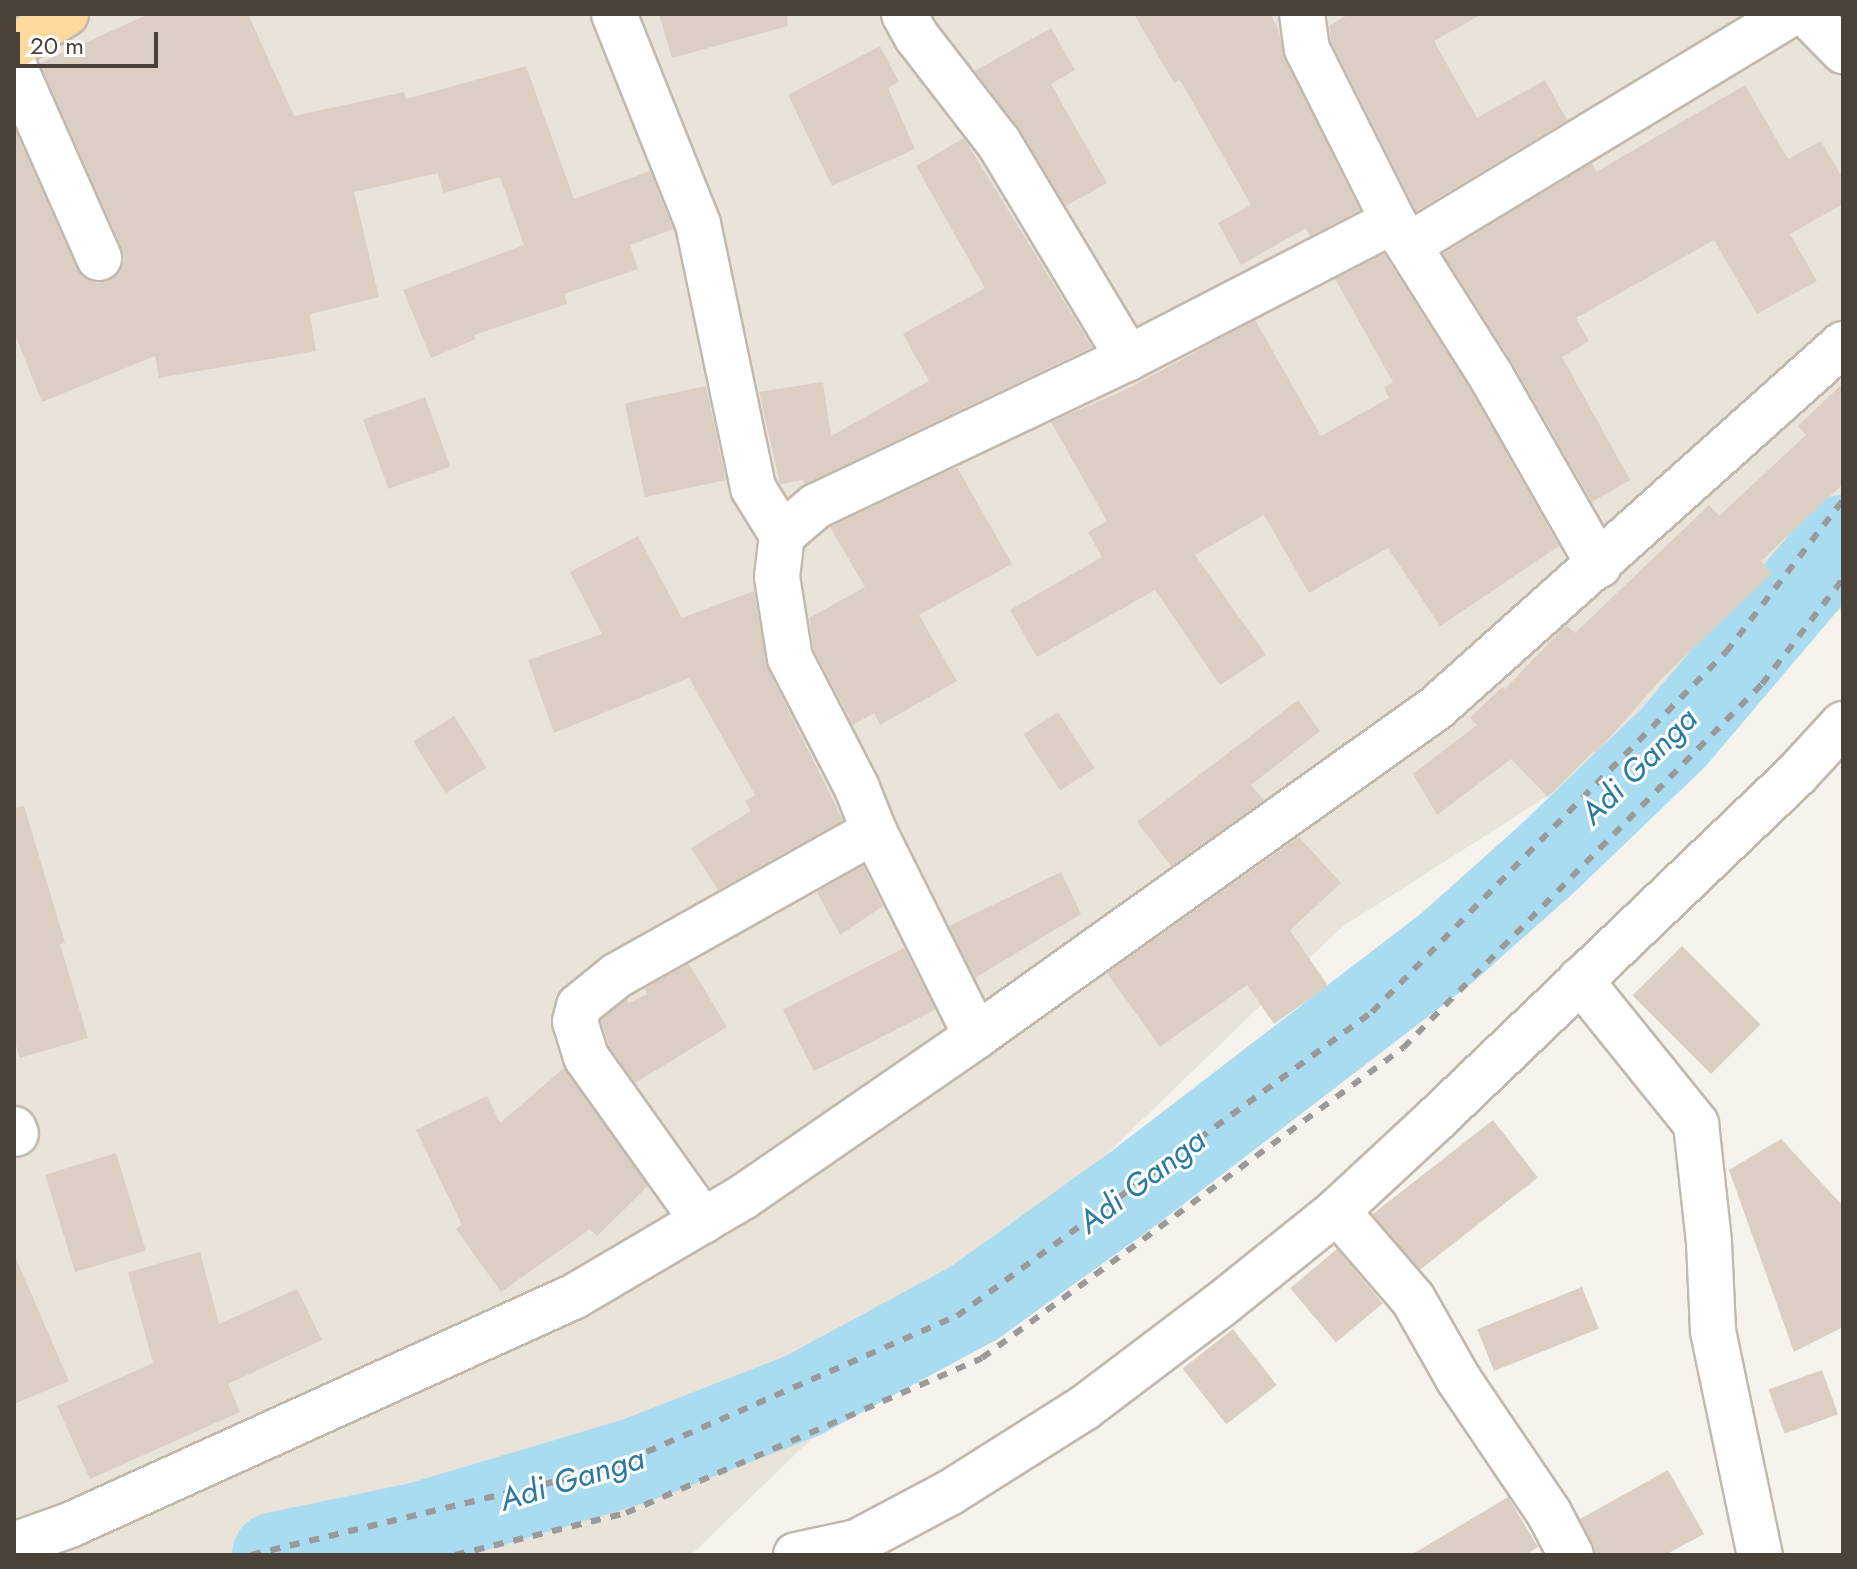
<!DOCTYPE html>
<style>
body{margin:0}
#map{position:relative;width:1857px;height:1569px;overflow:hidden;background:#f6f2ec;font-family:Jost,sans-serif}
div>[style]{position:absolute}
.residential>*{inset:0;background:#eae3da}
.river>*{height:86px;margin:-43px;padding:0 43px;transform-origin:43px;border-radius:43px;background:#a9dbf1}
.building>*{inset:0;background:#dbcfc4;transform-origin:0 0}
.roads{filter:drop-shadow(2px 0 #c2b9ae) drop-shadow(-2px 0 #c2b9ae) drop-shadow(0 2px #c2b9ae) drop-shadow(0 -2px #c2b9ae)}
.minor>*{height:44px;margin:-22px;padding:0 22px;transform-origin:22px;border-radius:22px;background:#fff}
.major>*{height:44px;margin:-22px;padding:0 22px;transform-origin:22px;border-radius:22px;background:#fed99d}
.rail>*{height:6px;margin-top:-3px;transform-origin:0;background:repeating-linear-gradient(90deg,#9a9a9a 0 10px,transparent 0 20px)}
span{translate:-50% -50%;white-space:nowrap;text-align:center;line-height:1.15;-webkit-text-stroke:6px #fff;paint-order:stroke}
.water-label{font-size:32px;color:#2c7a9f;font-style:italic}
.frame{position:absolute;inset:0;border:16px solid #4a4239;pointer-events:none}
.scale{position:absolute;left:16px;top:32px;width:142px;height:36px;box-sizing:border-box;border:4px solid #4a4239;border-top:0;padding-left:10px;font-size:24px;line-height:28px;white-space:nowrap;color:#4a4239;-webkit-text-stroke:6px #fff;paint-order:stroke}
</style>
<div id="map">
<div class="residential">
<div style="clip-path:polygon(14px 14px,1843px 14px,1843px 608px,1342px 927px,691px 1555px,14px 1555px)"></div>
</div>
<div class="river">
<div style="left:275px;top:1555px;width:148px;rotate:-11.7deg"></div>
<div style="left:420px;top:1525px;width:224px;rotate:-16.6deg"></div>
<div style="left:635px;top:1461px;width:179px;rotate:-21.3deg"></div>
<div style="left:802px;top:1396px;width:196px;rotate:-28.4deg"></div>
<div style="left:974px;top:1303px;width:197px;rotate:-35.7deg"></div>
<div style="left:1134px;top:1188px;width:396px;rotate:-37.5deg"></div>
<div style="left:1448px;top:947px;width:137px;rotate:-41.7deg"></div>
<div style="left:1550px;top:856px;width:172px;rotate:-43.8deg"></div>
<div style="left:1674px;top:737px;width:261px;rotate:-49.7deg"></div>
</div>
<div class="building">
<div style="clip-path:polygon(149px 14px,248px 14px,294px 116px,404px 92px,406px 99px,526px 66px,574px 199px,650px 171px,673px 229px,630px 245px,638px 269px,564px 294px,567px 304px,474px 335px,476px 339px,431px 358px,403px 290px,524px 245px,500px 177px,443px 193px,438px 173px,354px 192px,379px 297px,310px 314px,316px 351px,159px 378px,155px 356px,42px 402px,14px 332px,14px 128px,77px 269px,84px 278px,96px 283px,110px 280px,119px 273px,124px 261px,122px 248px,40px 63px)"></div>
<div style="clip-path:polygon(659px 14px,787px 14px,788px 26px,672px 58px)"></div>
<div style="clip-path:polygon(1134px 14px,1270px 14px,1279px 31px,1285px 60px,1360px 210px,1310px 236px,1306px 228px,1241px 265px,1218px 223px,1251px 205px,1180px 80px,1174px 83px)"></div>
<div style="clip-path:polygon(1349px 14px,1482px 14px,1434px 41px,1477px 118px,1545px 80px,1567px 120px,1416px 211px,1331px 41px,1329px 26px)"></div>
<div style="clip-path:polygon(1051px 28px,1075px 70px,1051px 84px,1107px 183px,1066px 206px,1020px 130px,975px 71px)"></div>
<div style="clip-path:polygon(880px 46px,899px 82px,888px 88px,915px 149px,832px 186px,788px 95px)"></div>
<div style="clip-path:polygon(1745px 85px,1788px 159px,1821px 141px,1843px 179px,1843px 204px,1790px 234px,1817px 281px,1757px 314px,1714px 240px,1576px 318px,1589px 341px,1562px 357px,1630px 480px,1592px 502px,1513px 364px,1443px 254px,1592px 163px,1596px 172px)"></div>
<div style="clip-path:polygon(964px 138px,1092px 347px,805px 484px,803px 480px,780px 484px,759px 392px,823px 382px,831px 436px,929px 381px,903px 334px,985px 288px,916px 166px)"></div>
<div style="clip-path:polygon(1384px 254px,1470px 389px,1559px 546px,1440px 626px,1388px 548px,1309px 593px,1264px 515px,1195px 555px,1266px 655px,1220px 685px,1155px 590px,1037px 657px,1010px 610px,1102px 557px,1088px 532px,1107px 521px,1051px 422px,1125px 390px,1255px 320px,1321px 436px,1389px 398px,1384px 387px,1393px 382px,1335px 279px)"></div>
<div style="clip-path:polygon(1843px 383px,1843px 484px,1761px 561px,1772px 573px,1662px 678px,1596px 753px,1594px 751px,1548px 797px,1511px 759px,1437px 815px,1413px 774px,1477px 725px,1470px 718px,1502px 687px,1505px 689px,1566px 625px,1575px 633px,1709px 505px,1719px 516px,1806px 435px,1798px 426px)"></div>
<div style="left:706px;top:386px;width:96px;height:83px;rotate:78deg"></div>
<div style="left:425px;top:397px;width:74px;height:66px;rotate:70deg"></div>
<div style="clip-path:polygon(957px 467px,1012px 564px,919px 615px,957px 681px,880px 725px,874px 713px,853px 725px,814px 650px,809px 618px,865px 587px,830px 527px)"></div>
<div style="clip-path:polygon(638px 536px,682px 618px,754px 591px,768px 669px,843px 820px,718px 890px,691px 848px,751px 811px,745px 801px,755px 795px,689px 678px,554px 733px,528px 660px,602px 634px,570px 572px)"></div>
<div style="clip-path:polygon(1298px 700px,1320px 731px,1251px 785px,1264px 800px,1171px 866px,1137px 822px)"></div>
<div style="left:1058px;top:712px;width:67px;height:41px;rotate:57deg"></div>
<div style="left:454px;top:716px;width:61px;height:48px;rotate:58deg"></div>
<div style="clip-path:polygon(24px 806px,65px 943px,60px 944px,88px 1038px,20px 1058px,14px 1039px,14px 808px)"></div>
<div style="clip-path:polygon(1299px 837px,1341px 883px,1290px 930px,1328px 986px,1274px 1024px,1247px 985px,1160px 1047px,1107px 973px)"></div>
<div style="clip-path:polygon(863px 866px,883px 906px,840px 935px,817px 892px)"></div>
<div style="clip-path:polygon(1061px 872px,1081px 914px,975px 978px,949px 926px)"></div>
<div style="left:1682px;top:946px;width:111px;height:70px;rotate:45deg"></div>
<div style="left:904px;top:948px;width:69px;height:136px;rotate:63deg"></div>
<div style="clip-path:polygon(689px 964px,727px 1027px,635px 1083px,609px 1046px,601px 1020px,627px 999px,629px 1003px,647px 994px,645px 988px)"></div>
<div style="clip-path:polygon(564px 1068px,648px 1186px,597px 1236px,590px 1229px,501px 1292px,456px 1229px,462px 1225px,416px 1130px,487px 1096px,500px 1123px)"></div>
<div style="left:1493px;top:1120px;width:73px;height:153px;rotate:52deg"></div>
<div style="clip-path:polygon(1781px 1139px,1843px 1206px,1843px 1327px,1794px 1352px,1729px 1170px)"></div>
<div style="left:116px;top:1153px;width:102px;height:74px;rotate:73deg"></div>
<div style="left:1337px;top:1249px;width:71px;height:61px;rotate:50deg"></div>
<div style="clip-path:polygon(200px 1252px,219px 1324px,297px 1289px,322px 1340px,228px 1384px,240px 1412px,90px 1479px,57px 1406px,153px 1363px,128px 1272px)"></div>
<div style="clip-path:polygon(14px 1254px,69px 1381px,14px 1404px)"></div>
<div style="left:1582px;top:1287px;width:45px;height:113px;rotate:68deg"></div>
<div style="left:1233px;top:1329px;width:71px;height:64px;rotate:52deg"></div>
<div style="left:1822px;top:1370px;width:47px;height:57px;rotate:70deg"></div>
<div style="clip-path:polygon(1668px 1470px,1704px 1534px,1665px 1555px,1596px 1555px,1580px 1519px)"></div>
<div style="clip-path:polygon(1508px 1497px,1538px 1547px,1525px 1555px,1411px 1555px)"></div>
</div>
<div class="roads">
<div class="minor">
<div style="left:614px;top:14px;width:226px;rotate:68.2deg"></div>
<div style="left:698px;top:224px;width:270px;rotate:78.2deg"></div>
<div style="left:753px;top:488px;width:55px;rotate:58.3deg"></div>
<div style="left:904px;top:14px;width:26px;rotate:61deg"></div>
<div style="left:917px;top:37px;width:134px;rotate:52.3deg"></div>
<div style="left:999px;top:143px;width:251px;rotate:59deg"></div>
<div style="left:1128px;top:358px;width:345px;rotate:154.6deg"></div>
<div style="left:816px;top:506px;width:45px;rotate:139.5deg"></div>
<div style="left:782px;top:535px;width:42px;rotate:96.8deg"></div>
<div style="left:777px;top:577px;width:82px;rotate:80.9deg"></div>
<div style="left:790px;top:658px;width:146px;rotate:62.7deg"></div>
<div style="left:857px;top:788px;width:46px;rotate:68.4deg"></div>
<div style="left:874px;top:831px;width:229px;rotate:63.5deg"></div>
<div style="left:1302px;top:14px;width:35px;rotate:82deg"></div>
<div style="left:1307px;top:49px;width:192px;rotate:63.4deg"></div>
<div style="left:1393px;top:221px;width:183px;rotate:57.7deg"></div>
<div style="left:1491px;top:376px;width:218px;rotate:60.3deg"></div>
<div style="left:1807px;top:14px;width:52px;rotate:45.8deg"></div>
<div style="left:14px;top:66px;width:210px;rotate:66.1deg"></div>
<div style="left:1409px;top:245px;width:446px;rotate:-31.2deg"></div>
<div style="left:1128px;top:358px;width:298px;rotate:-27.3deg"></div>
<div style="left:1580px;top:980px;width:185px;rotate:51.1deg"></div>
<div style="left:1696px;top:1124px;width:119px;rotate:83.7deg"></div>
<div style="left:1709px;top:1242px;width:89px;rotate:87.4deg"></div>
<div style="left:1713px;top:1331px;width:229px;rotate:78.2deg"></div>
<div style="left:14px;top:1129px;width:5px;rotate:68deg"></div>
<div style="left:1337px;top:1211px;width:116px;rotate:49.2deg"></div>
<div style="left:1413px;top:1299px;width:93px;rotate:60.4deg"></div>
<div style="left:1459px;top:1380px;width:161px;rotate:55.9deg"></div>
<div style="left:1549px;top:1513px;width:47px;rotate:62.4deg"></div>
<div style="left:703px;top:1221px;width:201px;rotate:-125.5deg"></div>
<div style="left:586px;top:1057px;width:37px;rotate:-107deg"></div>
<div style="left:575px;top:1022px;width:16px;rotate:-76deg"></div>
<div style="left:579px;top:1006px;width:48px;rotate:-39deg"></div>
<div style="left:616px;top:976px;width:296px;rotate:-29.3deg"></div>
<div style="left:14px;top:1545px;width:59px;rotate:-19.7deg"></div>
<div style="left:70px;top:1525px;width:554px;rotate:-24.39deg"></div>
<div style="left:575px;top:1296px;width:195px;rotate:-30.5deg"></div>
<div style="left:743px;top:1197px;width:283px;rotate:-34.6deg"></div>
<div style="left:976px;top:1036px;width:565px;rotate:-35.49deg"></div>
<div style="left:1436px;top:708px;width:546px;rotate:-41.81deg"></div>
<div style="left:796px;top:1555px;width:62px;rotate:-12deg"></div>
<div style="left:857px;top:1542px;width:106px;rotate:-28deg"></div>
<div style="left:951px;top:1492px;width:157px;rotate:-32.3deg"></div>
<div style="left:1084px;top:1408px;width:169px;rotate:-37.1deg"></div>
<div style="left:1219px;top:1306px;width:151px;rotate:-38.8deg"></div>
<div style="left:1337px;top:1211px;width:135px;rotate:-42.9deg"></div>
<div style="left:1436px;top:1119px;width:499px;rotate:-43.7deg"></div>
<div style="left:1797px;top:774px;width:68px;rotate:-47.4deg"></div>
</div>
<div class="major">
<div style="left:14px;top:46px;width:61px;rotate:-31.6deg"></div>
</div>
</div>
<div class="rail">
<div style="left:251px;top:1555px;width:369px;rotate:-13.6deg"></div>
<div style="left:610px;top:1468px;width:379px;rotate:-23.7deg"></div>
<div style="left:957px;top:1316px;width:514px;rotate:-36.22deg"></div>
<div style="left:1372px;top:1012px;width:505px;rotate:-45.48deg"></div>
<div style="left:1726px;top:652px;width:192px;rotate:-52.4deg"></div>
<div style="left:455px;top:1555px;width:176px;rotate:-13.8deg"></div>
<div style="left:626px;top:1513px;width:388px;rotate:-23.5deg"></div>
<div style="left:982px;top:1358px;width:523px;rotate:-36.37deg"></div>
<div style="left:1403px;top:1048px;width:511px;rotate:-45.4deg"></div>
<div style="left:1762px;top:684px;width:133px;rotate:-52.4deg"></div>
</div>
<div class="water-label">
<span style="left:1639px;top:766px;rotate:-45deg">Adi Ganga</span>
<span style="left:1142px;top:1181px;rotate:-37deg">Adi Ganga</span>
<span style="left:572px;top:1479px;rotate:-17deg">Adi Ganga</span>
</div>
<div class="frame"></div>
<div class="scale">20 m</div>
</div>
